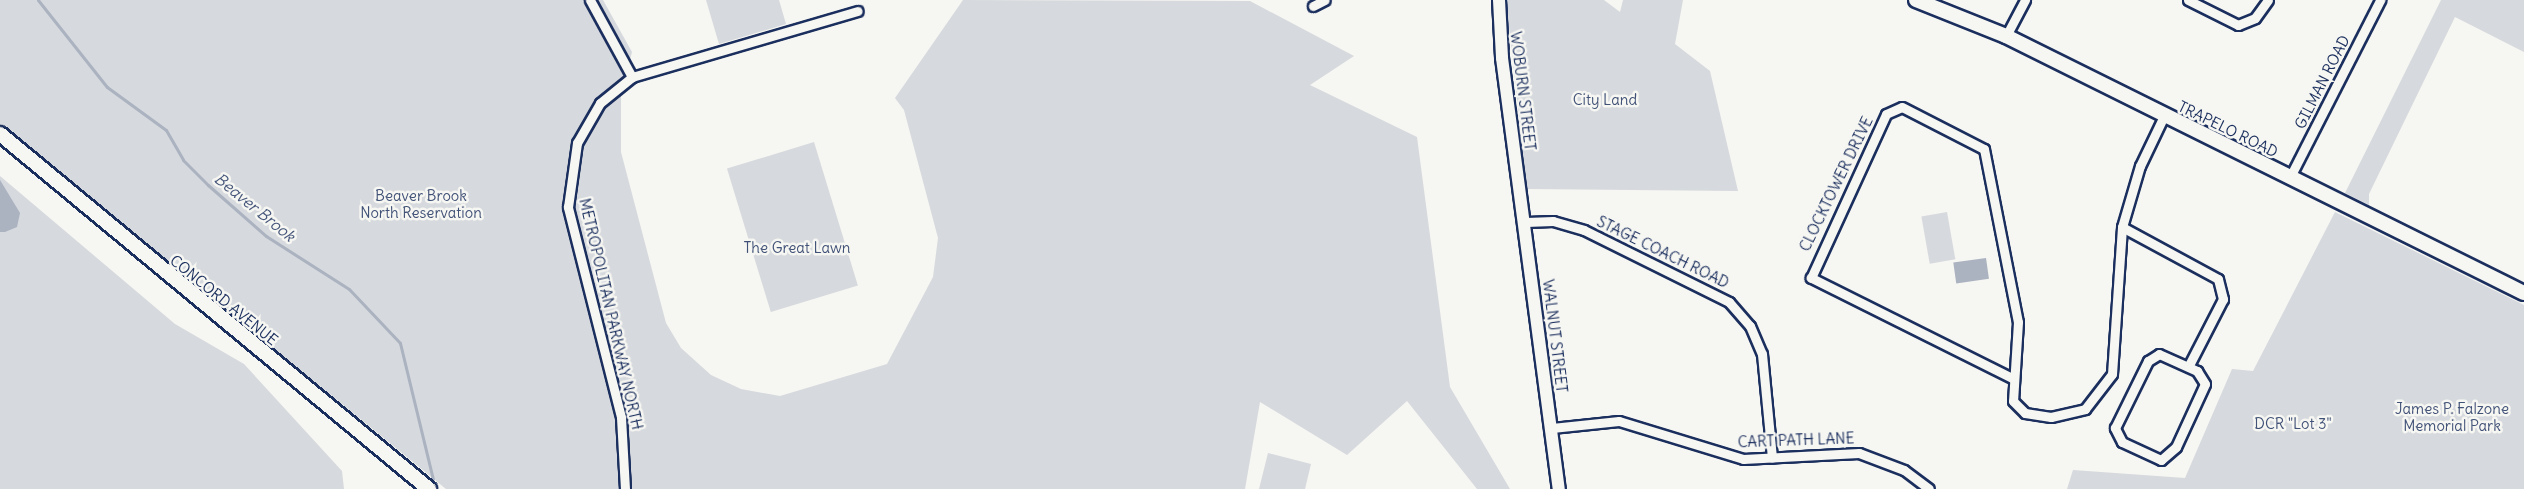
<!DOCTYPE html>
<style>
body{margin:0}
#map{position:relative;width:2524px;height:489px;overflow:hidden;background:#f6f6f2;font-family:Delius,sans-serif}
div>[style]{position:absolute}
.green>*{inset:0;background:#d6d9dd;transform-origin:0 0}
.water>*{inset:0;background:#abb2c0;transform-origin:0 0}
.stream>*{height:3px;margin:-1.5px;padding:0 1.5px;transform-origin:1.5px;border-radius:1.5px;background:#abb2c0}
.roads{filter:drop-shadow(2px 0 #1b2f5e) drop-shadow(-2px 0 #1b2f5e) drop-shadow(0 2px #1b2f5e) drop-shadow(0 -2px #1b2f5e)}
.minor>*{height:9px;margin:-4.5px;padding:0 4.5px;transform-origin:4.5px;border-radius:4.5px;background:#f6f6f2}
.tertiary>*{height:12px;margin:-6px;padding:0 6px;transform-origin:6px;border-radius:6px;background:#f6f6f2}
.secondary>*{height:14px;margin:-7px;padding:0 7px;transform-origin:7px;border-radius:7px;background:#f6f6f2}
span{translate:-50% -50%;white-space:nowrap;text-align:center;line-height:1.15;-webkit-text-stroke:5px #f6f6f2;paint-order:stroke}
.street-label{font-size:15px;color:#1b2f5e}
.park-label{font-size:15px;color:#405177}
.water-label{font-size:16px;color:#46567b;font-style:italic}
</style>
<div id="map">
<div class="green">
<div style="clip-path:polygon(0 0,603px 0,632px 52px,621px 94px,621px 152px,666px 323px,681px 348px,711px 375px,741px 389px,780px 396px,887px 364px,933px 277px,938px 238px,904px 110px,895px 98px,963px 0,1250px 1px,1354px 56px,1310px 85px,1417px 137px,1450px 387px,1510px 489px,1477px 489px,1407px 401px,1347px 455px,1260px 402px,1245px 489px,446px 489px,0 125px)"></div>
<div style="clip-path:polygon(706px 0,779px 0,786px 24px,719px 44px)"></div>
<div style="clip-path:polygon(1506px 0,1604px 0,1620px 12px,1623px 0,1683px 0,1675px 44px,1710px 71px,1738px 191px,1527px 189px)"></div>
<div style="clip-path:polygon(2441px 0,2524px 0,2524px 52px,2455px 17px,2369px 194px,2369px 205px,2345px 193px)"></div>
<div style="left:814px;top:142px;width:150px;height:91px;rotate:73deg"></div>
<div style="clip-path:polygon(0 176px,175px 324px,244px 364px,342px 471px,344px 489px,0 489px)"></div>
<div style="left:1947px;top:212px;width:48px;height:26px;rotate:80deg"></div>
<div style="clip-path:polygon(2335px 212px,2524px 305px,2524px 489px,2067px 489px,2073px 470px,2185px 478px,2232px 369px,2253px 371px)"></div>
<div style="clip-path:polygon(1268px 453px,1311px 464px,1305px 489px,1259px 489px)"></div>
</div>
<div class="water">
<div style="clip-path:polygon(0 180px,20px 213px,17px 227px,5px 232px,0 232px)"></div>
<div style="left:1986px;top:258px;width:21px;height:33px;rotate:82deg"></div>
</div>
<div class="stream">
<div style="left:38px;top:0;width:111px;rotate:51.6deg"></div>
<div style="left:107px;top:87px;width:73px;rotate:36.1deg"></div>
<div style="left:166px;top:130px;width:34px;rotate:60deg"></div>
<div style="left:183px;top:160px;width:35px;rotate:45deg"></div>
<div style="left:208px;top:185px;width:77px;rotate:41.3deg"></div>
<div style="left:266px;top:236px;width:98px;rotate:32.6deg"></div>
<div style="left:349px;top:289px;width:74px;rotate:46.6deg"></div>
<div style="left:400px;top:343px;width:140px;rotate:76.4deg"></div>
</div>
<div class="roads">
<div class="minor">
<div style="left:590px;top:0;width:88px;rotate:61.4deg"></div>
<div style="left:2188px;top:0;width:56px;rotate:26.6deg"></div>
<div style="left:2238px;top:25px;width:18px;rotate:-22deg"></div>
<div style="left:2255px;top:18px;width:22px;rotate:-54deg"></div>
<div style="left:1313px;top:6px;width:13px;rotate:-27deg"></div>
<div style="left:2006px;top:36px;width:41px;rotate:-62.2deg"></div>
<div style="left:2290px;top:177px;width:199px;rotate:-63deg"></div>
<div style="left:1526px;top:222px;width:27px;rotate:-2deg"></div>
<div style="left:1553px;top:221px;width:32px;rotate:16deg"></div>
<div style="left:1584px;top:230px;width:162px;rotate:26.4deg"></div>
<div style="left:1729px;top:302px;width:32px;rotate:49deg"></div>
<div style="left:1750px;top:326px;width:30px;rotate:67deg"></div>
<div style="left:1762px;top:354px;width:104px;rotate:84.5deg"></div>
<div style="left:2122px;top:227px;width:109px;rotate:28.4deg"></div>
<div style="left:2218px;top:279px;width:21px;rotate:76deg"></div>
<div style="left:2223px;top:299px;width:76px;rotate:117.2deg"></div>
<div style="left:2159px;top:354px;width:42px;rotate:24.1deg"></div>
<div style="left:2197px;top:371px;width:15px;rotate:58deg"></div>
<div style="left:2205px;top:384px;width:69px;rotate:114.7deg"></div>
<div style="left:2176px;top:447px;width:20px;rotate:139deg"></div>
<div style="left:2161px;top:460px;width:43px;rotate:-155.2deg"></div>
<div style="left:2122px;top:442px;width:16px;rotate:-117deg"></div>
<div style="left:2115px;top:428px;width:75px;rotate:-63.8deg"></div>
<div style="left:2148px;top:361px;width:13px;rotate:-32deg"></div>
<div style="left:2012px;top:378px;width:225px;rotate:-153.5deg"></div>
<div style="left:1811px;top:278px;width:180px;rotate:-65.4deg"></div>
<div style="left:1886px;top:114px;width:17px;rotate:-24deg"></div>
<div style="left:1902px;top:107px;width:92px;rotate:27.1deg"></div>
<div style="left:1984px;top:149px;width:176px;rotate:78.9deg"></div>
<div style="left:2018px;top:322px;width:79px;rotate:93.6deg"></div>
<div style="left:2013px;top:401px;width:17px;rotate:45deg"></div>
<div style="left:2025px;top:413px;width:26px;rotate:9deg"></div>
<div style="left:2051px;top:417px;width:35px;rotate:-13deg"></div>
<div style="left:2085px;top:409px;width:44px;rotate:-52.4deg"></div>
<div style="left:2112px;top:374px;width:147px;rotate:-86.1deg"></div>
<div style="left:2122px;top:227px;width:64px;rotate:-73.6deg"></div>
<div style="left:2140px;top:166px;width:55px;rotate:-64.4deg"></div>
<div style="left:1552px;top:428px;width:67px;rotate:-6deg"></div>
<div style="left:1619px;top:421px;width:130px;rotate:17deg"></div>
<div style="left:1743px;top:459px;width:116px;rotate:-3deg"></div>
<div style="left:1859px;top:453px;width:48px;rotate:20.7deg"></div>
<div style="left:1904px;top:470px;width:31px;rotate:37deg"></div>
<div style="left:625px;top:489px;width:72px;rotate:-93.2deg"></div>
<div style="left:621px;top:417px;width:217px;rotate:-104.2deg"></div>
<div style="left:568px;top:207px;width:65px;rotate:-82deg"></div>
<div style="left:577px;top:143px;width:46px;rotate:-60.1deg"></div>
<div style="left:600px;top:103px;width:41px;rotate:-39.1deg"></div>
<div style="left:632px;top:77px;width:235px;rotate:-16.3deg"></div>
</div>
<div class="tertiary">
<div style="left:1499px;top:0;width:58px;rotate:87deg"></div>
<div style="left:1502px;top:58px;width:435px;rotate:82.5deg"></div>
</div>
<div class="secondary">
<div style="left:1916px;top:0;width:97px;rotate:21.8deg"></div>
<div style="left:2006px;top:36px;width:578px;rotate:26.39deg"></div>
<div style="left:0;top:134px;width:557px;rotate:39.61deg"></div>
</div>
</div>
<div class="street-label">
<span style="left:2322px;top:82px;rotate:-63deg">GILMAN ROAD</span>
<span style="left:1523px;top:91px;rotate:83deg">WOBURN STREET</span>
<span style="left:2228px;top:129px;rotate:26deg">TRAPELO ROAD</span>
<span style="left:1836px;top:184px;rotate:-64deg">CLOCKTOWER DRIVE</span>
<span style="left:1663px;top:252px;rotate:26deg">STAGE COACH ROAD</span>
<span style="left:224px;top:300px;rotate:39deg">CONCORD AVENUE</span>
<span style="left:611px;top:314px;rotate:77deg">METROPOLITAN PARKWAY NORTH</span>
<span style="left:1555px;top:336px;rotate:83deg">WALNUT STREET</span>
<span style="left:1796px;top:440px;rotate:-2deg">CART PATH LANE</span>
</div>
<div class="park-label">
<span style="left:1605px;top:100px">City Land</span>
<span style="left:421px;top:204px">Beaver Brook<br>North Reservation</span>
<span style="left:797px;top:248px">The Great Lawn</span>
<span style="left:2452px;top:417px">James P. Falzone<br>Memorial Park</span>
<span style="left:2293px;top:424px">DCR "Lot 3"</span>
</div>
<div class="water-label">
<span style="left:255px;top:207px;rotate:39deg">Beaver Brook</span>
</div>
</div>
